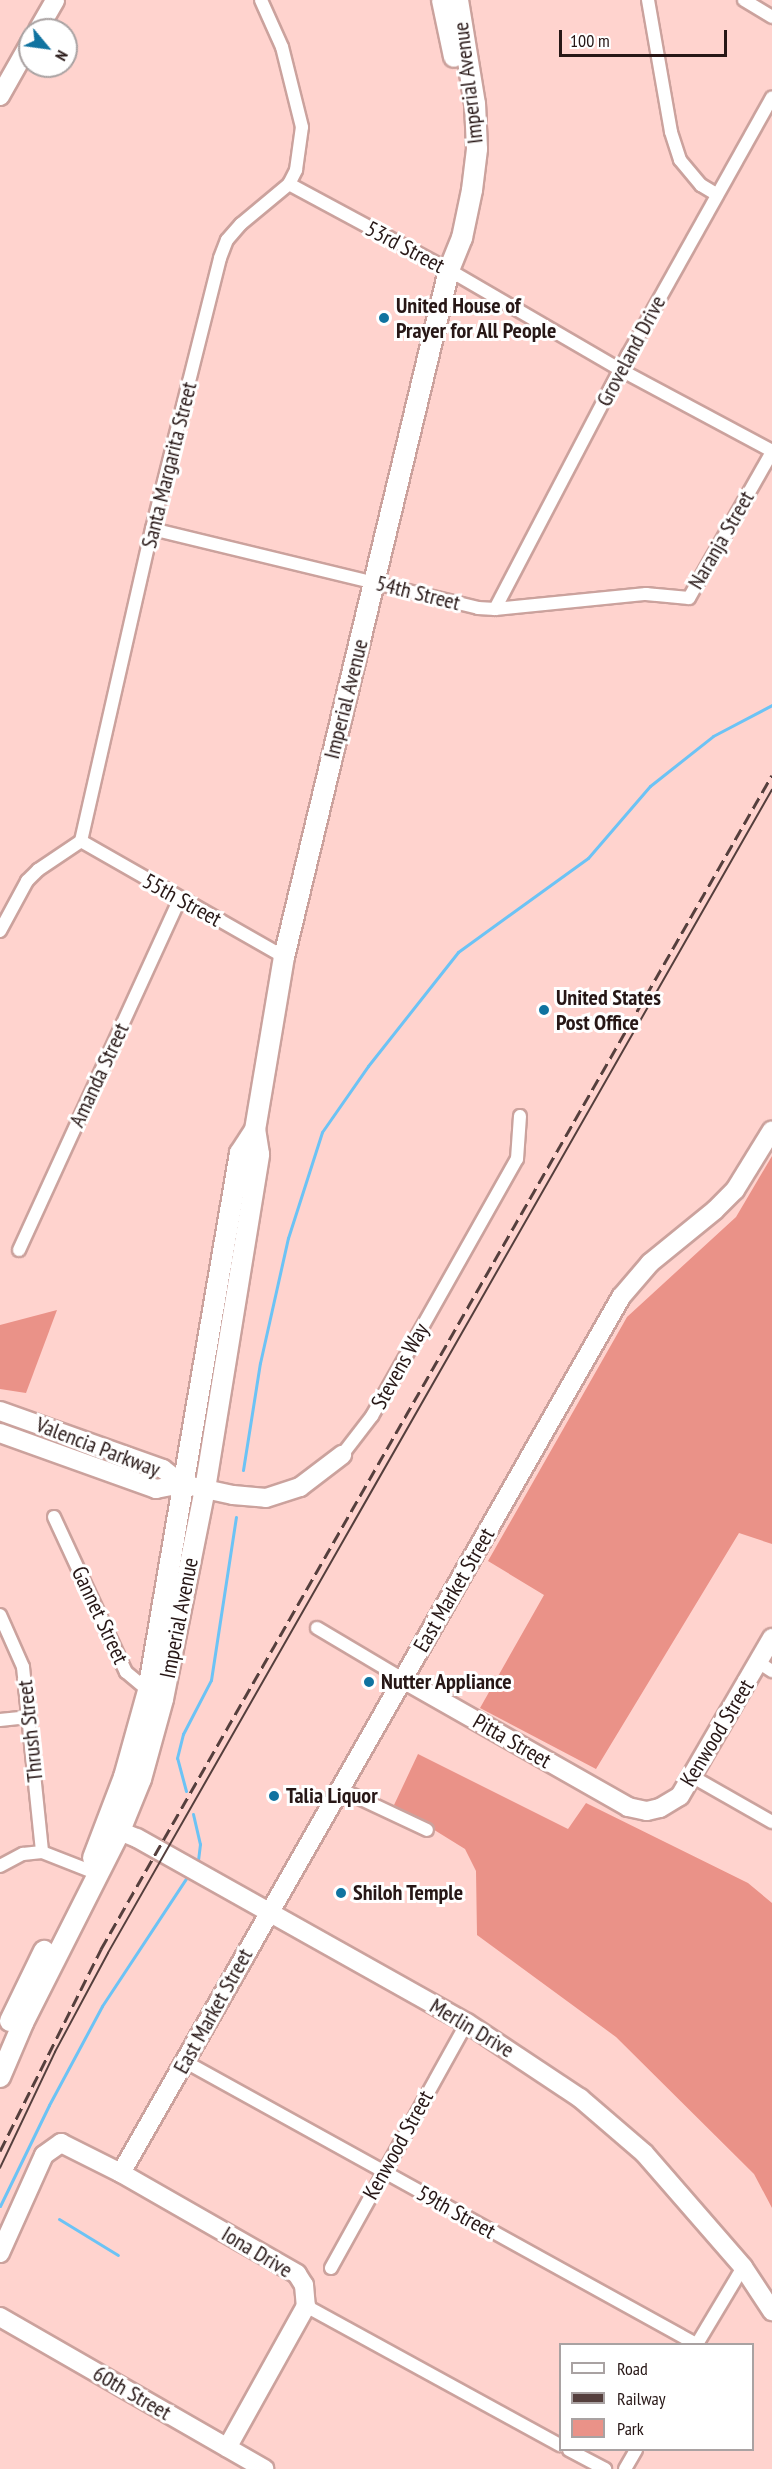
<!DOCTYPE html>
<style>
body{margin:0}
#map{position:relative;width:772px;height:2469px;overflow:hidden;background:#ffd3ce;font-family:"PT Sans Narrow",sans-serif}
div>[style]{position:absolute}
.green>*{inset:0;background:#ea9288}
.stream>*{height:3px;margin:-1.5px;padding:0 1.5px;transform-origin:1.5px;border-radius:1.5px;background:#6cc3f5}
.roads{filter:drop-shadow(2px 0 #cba29d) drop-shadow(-2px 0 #cba29d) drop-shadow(0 2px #cba29d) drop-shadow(0 -2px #cba29d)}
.street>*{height:12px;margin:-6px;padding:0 6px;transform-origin:6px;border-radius:6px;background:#fff}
.secondary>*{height:18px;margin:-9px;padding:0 9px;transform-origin:9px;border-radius:9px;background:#fff}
.primary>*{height:20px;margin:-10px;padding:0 10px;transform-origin:10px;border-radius:10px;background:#fff}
.tram>*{height:1.5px;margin:-0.75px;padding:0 0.75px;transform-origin:0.75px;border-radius:0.75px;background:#553f3d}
.rail>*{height:3px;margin-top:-1.5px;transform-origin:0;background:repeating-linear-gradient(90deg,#553f3d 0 12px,transparent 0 18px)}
.dots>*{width:16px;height:16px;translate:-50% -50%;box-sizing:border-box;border:3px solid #fff;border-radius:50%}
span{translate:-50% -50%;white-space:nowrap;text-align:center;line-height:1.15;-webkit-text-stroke:6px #fff;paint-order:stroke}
.street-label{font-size:22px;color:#271716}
.poi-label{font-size:22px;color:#271716;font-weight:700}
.left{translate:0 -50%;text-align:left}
.legend{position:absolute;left:559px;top:2343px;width:195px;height:108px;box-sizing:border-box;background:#fff;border:2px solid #a9a2a2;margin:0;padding:8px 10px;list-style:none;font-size:18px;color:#271716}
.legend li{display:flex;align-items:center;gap:12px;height:30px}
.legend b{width:30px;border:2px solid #a9a2a2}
.north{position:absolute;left:18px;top:18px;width:60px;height:60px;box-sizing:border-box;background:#fff;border:2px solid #a9a2a2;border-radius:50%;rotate:119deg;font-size:16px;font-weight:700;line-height:24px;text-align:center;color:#271716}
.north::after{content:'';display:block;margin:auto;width:21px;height:27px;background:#1073a0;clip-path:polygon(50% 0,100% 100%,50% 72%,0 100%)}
.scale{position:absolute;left:559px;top:30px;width:168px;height:27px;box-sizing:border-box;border:3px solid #271716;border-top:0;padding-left:8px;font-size:18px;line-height:21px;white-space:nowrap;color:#271716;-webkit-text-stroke:4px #fff;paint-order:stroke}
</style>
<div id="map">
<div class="green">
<div style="clip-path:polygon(772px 1156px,772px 1544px,739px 1533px,596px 1769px,480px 1708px,544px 1595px,488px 1561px,627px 1317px,736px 1217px)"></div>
<div style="clip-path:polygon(57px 1310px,26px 1393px,0 1389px,0 1325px)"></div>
<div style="clip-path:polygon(418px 1754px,568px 1829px,586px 1803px,748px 1883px,772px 1903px,772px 2208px,754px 2174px,616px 2037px,477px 1935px,476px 1871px,465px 1849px,394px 1805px)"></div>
</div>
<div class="stream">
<div style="left:243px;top:1470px;width:108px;rotate:-81deg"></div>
<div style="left:260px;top:1363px;width:128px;rotate:-77.4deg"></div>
<div style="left:288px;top:1238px;width:111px;rotate:-72.2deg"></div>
<div style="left:322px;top:1132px;width:80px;rotate:-55.1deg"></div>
<div style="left:368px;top:1066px;width:145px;rotate:-51.7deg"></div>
<div style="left:458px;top:952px;width:160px;rotate:-35.9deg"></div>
<div style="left:588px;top:858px;width:95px;rotate:-49.3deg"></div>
<div style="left:650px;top:786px;width:80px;rotate:-38.4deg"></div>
<div style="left:713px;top:736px;width:67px;rotate:-27.7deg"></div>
<div style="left:186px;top:1791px;width:34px;rotate:-105deg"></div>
<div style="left:177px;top:1758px;width:25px;rotate:-76deg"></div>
<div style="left:183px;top:1734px;width:61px;rotate:-62.6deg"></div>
<div style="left:211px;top:1680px;width:165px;rotate:-81.3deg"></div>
<div style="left:193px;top:1814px;width:31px;rotate:77deg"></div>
<div style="left:200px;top:1844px;width:16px;rotate:97deg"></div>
<div style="left:0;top:2206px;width:112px;rotate:-64.1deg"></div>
<div style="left:49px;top:2105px;width:112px;rotate:-61.8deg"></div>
<div style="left:102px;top:2006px;width:154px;rotate:-56.6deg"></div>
<div style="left:59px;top:2219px;width:69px;rotate:31.4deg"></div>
</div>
<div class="roads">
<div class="street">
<div style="left:648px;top:0;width:134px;rotate:80.1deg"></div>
<div style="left:671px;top:132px;width:29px;rotate:72deg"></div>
<div style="left:680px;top:160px;width:33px;rotate:50deg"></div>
<div style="left:701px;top:185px;width:17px;rotate:31deg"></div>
<div style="left:744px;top:0;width:33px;rotate:31deg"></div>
<div style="left:289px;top:184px;width:182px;rotate:28.3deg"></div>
<div style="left:449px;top:270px;width:199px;rotate:30.2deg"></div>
<div style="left:621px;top:370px;width:171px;rotate:28.2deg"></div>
<div style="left:152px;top:529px;width:335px;rotate:13.6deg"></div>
<div style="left:478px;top:608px;width:17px;rotate:3deg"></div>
<div style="left:495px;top:609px;width:152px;rotate:-5.7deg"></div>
<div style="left:646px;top:594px;width:43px;rotate:5.3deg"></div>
<div style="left:689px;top:598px;width:168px;rotate:-60.4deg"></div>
<div style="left:495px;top:609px;width:287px;rotate:-62.4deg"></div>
<div style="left:628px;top:355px;width:295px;rotate:-60.8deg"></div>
<div style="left:81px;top:841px;width:234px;rotate:29.7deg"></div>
<div style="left:0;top:931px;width:57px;rotate:-61.6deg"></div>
<div style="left:27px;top:881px;width:16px;rotate:-45deg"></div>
<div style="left:38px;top:870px;width:52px;rotate:-34deg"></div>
<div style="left:81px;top:841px;width:320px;rotate:-77.2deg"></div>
<div style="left:152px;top:529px;width:279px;rotate:-75.9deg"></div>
<div style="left:220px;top:258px;width:19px;rotate:-69deg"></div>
<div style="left:227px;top:240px;width:21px;rotate:-49deg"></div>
<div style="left:241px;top:224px;width:62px;rotate:-39.8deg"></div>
<div style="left:289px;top:184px;width:16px;rotate:-63deg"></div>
<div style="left:296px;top:170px;width:43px;rotate:-82.1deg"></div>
<div style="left:302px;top:127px;width:82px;rotate:-104deg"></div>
<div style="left:282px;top:47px;width:51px;rotate:-114.1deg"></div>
<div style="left:19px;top:1250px;width:385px;rotate:-65.4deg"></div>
<div style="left:342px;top:1455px;width:49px;rotate:-52.4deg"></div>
<div style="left:372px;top:1416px;width:295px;rotate:-60.6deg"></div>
<div style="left:517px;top:1159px;width:43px;rotate:-86deg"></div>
<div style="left:54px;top:1517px;width:171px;rotate:65.1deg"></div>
<div style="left:126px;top:1672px;width:33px;rotate:40deg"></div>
<div style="left:0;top:1615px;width:57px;rotate:66.1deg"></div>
<div style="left:23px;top:1667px;width:186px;rotate:84.1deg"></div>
<div style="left:317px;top:1628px;width:100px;rotate:30.7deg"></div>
<div style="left:758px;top:1662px;width:17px;rotate:33deg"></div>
<div style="left:0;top:1720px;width:30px;rotate:-6deg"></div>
<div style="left:693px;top:1777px;width:91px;rotate:29.7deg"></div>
<div style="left:340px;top:1789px;width:96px;rotate:25.2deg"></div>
<div style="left:0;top:1866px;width:26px;rotate:-28deg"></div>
<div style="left:23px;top:1854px;width:19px;rotate:-6deg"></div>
<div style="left:42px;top:1852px;width:60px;rotate:21.4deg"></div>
<div style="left:184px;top:2061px;width:585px;rotate:28.93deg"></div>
<div style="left:331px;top:2268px;width:280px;rotate:-61deg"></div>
<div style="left:306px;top:2306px;width:290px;rotate:28.7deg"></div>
<div style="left:697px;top:2344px;width:90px;rotate:-59.1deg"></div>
<div style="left:569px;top:2450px;width:41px;rotate:27.8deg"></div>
<div style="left:625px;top:2469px;width:22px;rotate:-60deg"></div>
</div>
<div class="secondary">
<div style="left:38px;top:30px;width:34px;rotate:-60deg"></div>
<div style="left:0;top:96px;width:61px;rotate:-60.5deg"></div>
<div style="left:0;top:1411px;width:173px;rotate:19.6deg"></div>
<div style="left:163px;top:1469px;width:24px;rotate:38deg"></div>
<div style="left:0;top:1433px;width:166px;rotate:19.7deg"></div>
<div style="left:156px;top:1489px;width:26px;rotate:-11deg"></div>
<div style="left:182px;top:1484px;width:52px;rotate:12.2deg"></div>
<div style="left:233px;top:1495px;width:33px;rotate:5deg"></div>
<div style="left:266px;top:1498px;width:36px;rotate:-18deg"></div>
<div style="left:300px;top:1487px;width:53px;rotate:-37.3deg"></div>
<div style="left:403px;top:1679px;width:259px;rotate:29.6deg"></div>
<div style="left:628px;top:1807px;width:19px;rotate:12deg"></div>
<div style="left:647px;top:1811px;width:13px;rotate:-13deg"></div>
<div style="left:660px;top:1808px;width:23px;rotate:-31deg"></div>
<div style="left:680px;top:1796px;width:183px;rotate:-59.8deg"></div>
<div style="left:107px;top:1826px;width:32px;rotate:22deg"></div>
<div style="left:137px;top:1838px;width:378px;rotate:29.3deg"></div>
<div style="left:467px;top:2023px;width:136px;rotate:33.6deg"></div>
<div style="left:580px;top:2098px;width:84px;rotate:40.7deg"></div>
<div style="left:644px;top:2153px;width:151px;rotate:49deg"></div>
<div style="left:743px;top:2267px;width:53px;rotate:56.6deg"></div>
<div style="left:121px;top:2173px;width:1009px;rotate:-60.28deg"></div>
<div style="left:621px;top:1297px;width:45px;rotate:-49.5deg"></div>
<div style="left:650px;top:1263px;width:84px;rotate:-39.2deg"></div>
<div style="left:715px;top:1210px;width:28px;rotate:-45deg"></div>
<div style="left:735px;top:1190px;width:70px;rotate:-58.3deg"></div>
<div style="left:0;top:2253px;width:107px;rotate:-65.8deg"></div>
<div style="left:44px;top:2155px;width:21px;rotate:-35deg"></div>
<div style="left:61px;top:2143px;width:67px;rotate:26.6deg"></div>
<div style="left:121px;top:2173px;width:203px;rotate:29.8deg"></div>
<div style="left:297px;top:2274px;width:13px;rotate:58deg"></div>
<div style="left:304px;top:2285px;width:21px;rotate:85deg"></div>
<div style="left:306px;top:2306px;width:162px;rotate:119.1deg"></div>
<div style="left:0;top:2317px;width:305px;rotate:29.9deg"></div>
</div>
<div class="primary">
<div style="left:442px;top:0;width:58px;rotate:78.1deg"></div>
<div style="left:93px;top:1858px;width:87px;rotate:-69.1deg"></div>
<div style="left:124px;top:1777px;width:89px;rotate:-74.4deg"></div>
<div style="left:148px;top:1691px;width:546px;rotate:-80.3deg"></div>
<div style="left:240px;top:1153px;width:27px;rotate:-57deg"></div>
<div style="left:10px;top:2021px;width:78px;rotate:-64.1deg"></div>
<div style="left:0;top:2077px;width:59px;rotate:-66.9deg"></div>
<div style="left:23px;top:2023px;width:213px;rotate:-63.2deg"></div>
<div style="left:119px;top:1833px;width:58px;rotate:-67.8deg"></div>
<div style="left:141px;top:1779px;width:83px;rotate:-74.6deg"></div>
<div style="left:163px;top:1699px;width:214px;rotate:-78.7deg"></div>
<div style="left:205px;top:1489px;width:339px;rotate:-80.8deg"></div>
<div style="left:259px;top:1154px;width:24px;rotate:-99deg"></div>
<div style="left:255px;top:1130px;width:175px;rotate:-80.5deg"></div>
<div style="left:284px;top:957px;width:707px;rotate:-76.49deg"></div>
<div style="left:449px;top:270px;width:35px;rotate:-68deg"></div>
<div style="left:462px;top:238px;width:49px;rotate:-78.2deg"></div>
<div style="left:472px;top:190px;width:41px;rotate:-83deg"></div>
<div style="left:477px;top:149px;width:45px;rotate:-92.5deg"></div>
<div style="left:475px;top:104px;width:105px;rotate:-99.3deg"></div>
</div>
</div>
<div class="tram">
<div style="left:0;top:2168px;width:128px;rotate:-64.6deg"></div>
<div style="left:55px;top:2052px;width:112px;rotate:-61.8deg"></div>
<div style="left:108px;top:1953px;width:1339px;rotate:-60.28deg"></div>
</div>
<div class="rail">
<div style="left:0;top:2151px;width:226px;rotate:-63.4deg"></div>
<div style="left:101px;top:1949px;width:1352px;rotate:-60.25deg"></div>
</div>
<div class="dots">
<div style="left:384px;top:318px;background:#1073a0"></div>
<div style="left:544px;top:1010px;background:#1073a0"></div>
<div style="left:369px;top:1682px;background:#1073a0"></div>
<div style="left:274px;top:1796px;background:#1073a0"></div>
<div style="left:341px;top:1893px;background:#1073a0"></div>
</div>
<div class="street-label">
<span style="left:468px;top:83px;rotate:-97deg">Imperial Avenue</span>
<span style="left:405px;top:247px;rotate:28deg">53rd Street</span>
<span style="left:631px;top:351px;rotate:-62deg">Groveland Drive</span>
<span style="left:169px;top:465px;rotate:-76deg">Santa Margarita Street</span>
<span style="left:721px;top:540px;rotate:-60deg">Naranja Street</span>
<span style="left:418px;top:593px;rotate:14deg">54th Street</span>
<span style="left:346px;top:699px;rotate:-76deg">Imperial Avenue</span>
<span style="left:182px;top:900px;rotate:29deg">55th Street</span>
<span style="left:99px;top:1075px;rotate:-65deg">Amanda Street</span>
<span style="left:400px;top:1366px;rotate:-61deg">Stevens Way</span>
<span style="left:98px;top:1447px;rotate:21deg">Valencia Parkway</span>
<span style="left:454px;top:1590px;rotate:-60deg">East Market Street</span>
<span style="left:100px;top:1615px;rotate:65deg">Gannet Street</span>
<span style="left:179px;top:1618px;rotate:-79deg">Imperial Avenue</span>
<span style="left:30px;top:1731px;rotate:-96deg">Thrush Street</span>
<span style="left:717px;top:1733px;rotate:-59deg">Kenwood Street</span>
<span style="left:512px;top:1741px;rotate:30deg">Pitta Street</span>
<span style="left:213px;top:2011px;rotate:-61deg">East Market Street</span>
<span style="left:472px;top:2028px;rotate:31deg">Merlin Drive</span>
<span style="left:398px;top:2145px;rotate:-61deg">Kenwood Street</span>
<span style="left:456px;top:2212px;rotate:29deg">59th Street</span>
<span style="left:257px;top:2252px;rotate:31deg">Iona Drive</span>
<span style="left:132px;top:2393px;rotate:30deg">60th Street</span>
</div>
<div class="poi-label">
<span class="left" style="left:396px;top:318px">United House of<br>Prayer for All People</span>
<span class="left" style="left:556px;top:1010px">United States<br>Post Office</span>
<span class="left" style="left:381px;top:1682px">Nutter Appliance</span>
<span class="left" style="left:286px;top:1796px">Talia Liquor</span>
<span class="left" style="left:353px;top:1893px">Shiloh Temple</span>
</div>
<ul class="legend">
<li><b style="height:8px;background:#fff"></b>Road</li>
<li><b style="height:8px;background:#553f3d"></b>Railway</li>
<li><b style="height:16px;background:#ea9288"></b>Park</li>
</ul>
<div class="north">N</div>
<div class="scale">100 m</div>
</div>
